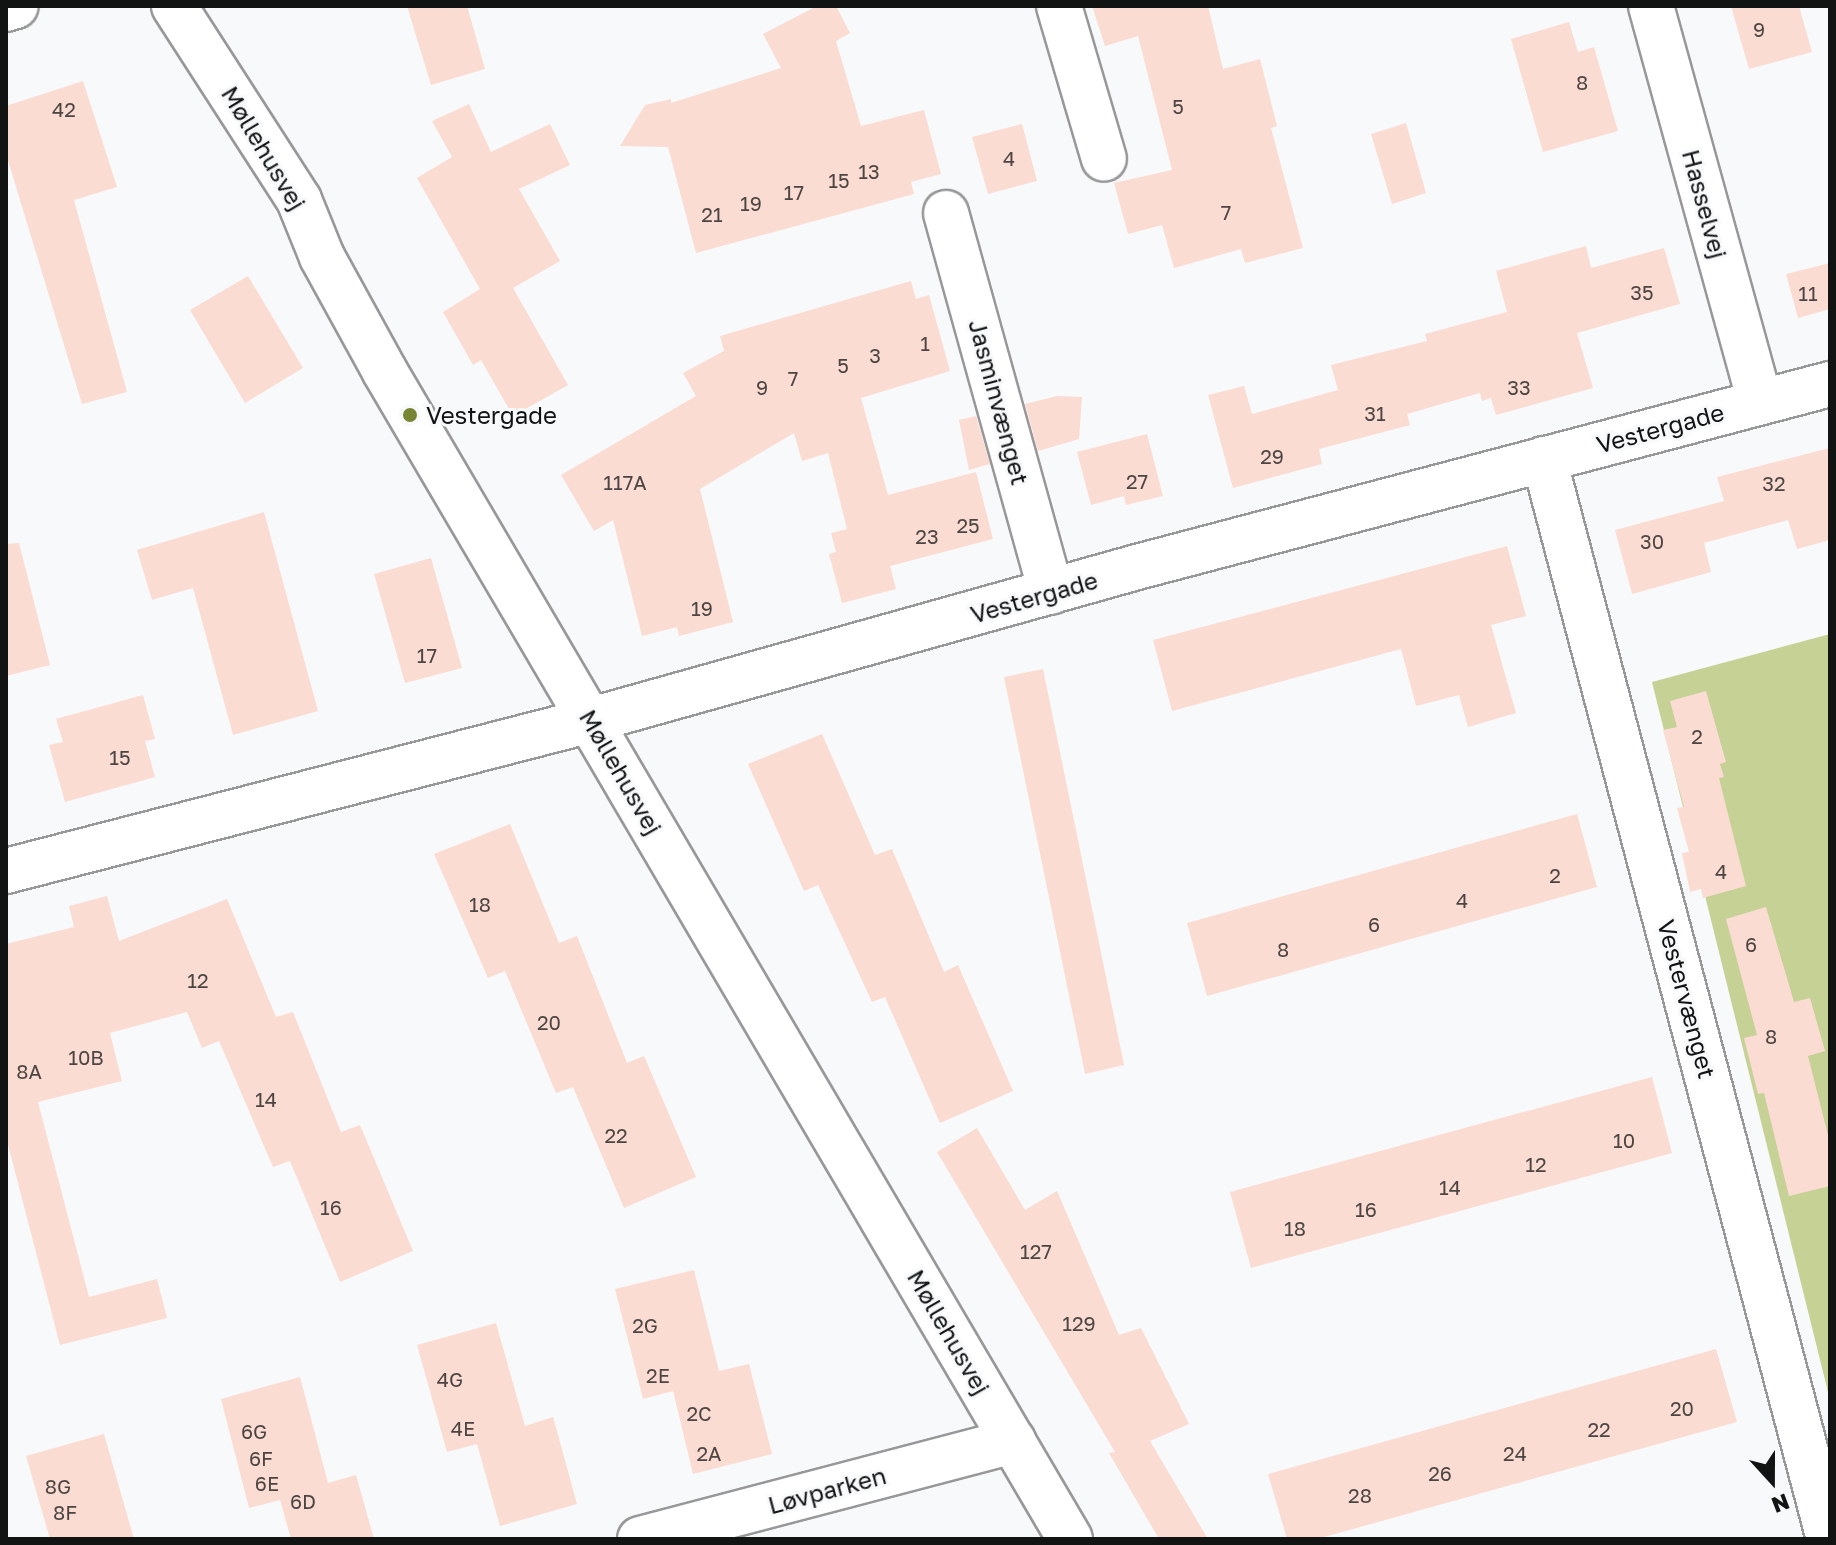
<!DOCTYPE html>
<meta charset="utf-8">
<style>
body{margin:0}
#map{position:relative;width:1836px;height:1545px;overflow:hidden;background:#f8f9fa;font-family:"Golos Text",sans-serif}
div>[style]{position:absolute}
.green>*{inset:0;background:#c5d195}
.building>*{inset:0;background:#fbdcd2}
.roads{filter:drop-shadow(2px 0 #98989a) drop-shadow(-2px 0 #98989a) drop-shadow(0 2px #98989a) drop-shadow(0 -2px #98989a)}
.minor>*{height:44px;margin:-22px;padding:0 22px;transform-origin:22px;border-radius:22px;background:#fff}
.dots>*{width:22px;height:22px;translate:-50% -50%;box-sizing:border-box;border:4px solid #f8f9fa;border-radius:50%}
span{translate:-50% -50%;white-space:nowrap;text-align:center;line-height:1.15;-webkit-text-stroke:6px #f8f9fa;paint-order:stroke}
.number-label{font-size:20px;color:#4c4543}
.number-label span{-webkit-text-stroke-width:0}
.street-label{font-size:24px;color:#121313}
.poi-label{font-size:24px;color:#121313}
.left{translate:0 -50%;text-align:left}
.frame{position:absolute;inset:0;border:8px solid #121313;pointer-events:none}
.north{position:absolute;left:1732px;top:1441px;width:80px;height:80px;-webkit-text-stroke:6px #f8f9fa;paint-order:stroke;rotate:159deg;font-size:22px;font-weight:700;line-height:32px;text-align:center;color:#121313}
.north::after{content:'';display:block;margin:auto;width:28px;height:36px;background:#121313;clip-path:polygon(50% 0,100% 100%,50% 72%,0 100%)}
</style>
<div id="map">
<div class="green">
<div style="clip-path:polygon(1830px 634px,1830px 1400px,1652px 682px)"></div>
</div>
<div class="building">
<div style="clip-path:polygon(407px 6px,467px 6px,485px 69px,431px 85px)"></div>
<div style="clip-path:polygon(817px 6px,836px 6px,850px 33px,836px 41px,861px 126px,924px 110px,941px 174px,911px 182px,914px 194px,696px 253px,668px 147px,620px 146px,645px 105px,671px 99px,671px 103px,781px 68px,763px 34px)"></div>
<div style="clip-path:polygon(1092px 6px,1208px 6px,1223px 69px,1260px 59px,1277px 126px,1271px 128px,1303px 248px,1245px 263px,1241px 249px,1174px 268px,1162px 225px,1128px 234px,1114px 183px,1172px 170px,1138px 36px,1105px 46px)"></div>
<div style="clip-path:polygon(1731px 6px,1799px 6px,1812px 52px,1749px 69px)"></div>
<div style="clip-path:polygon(1569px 22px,1578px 52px,1594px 47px,1618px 131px,1543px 152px,1511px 39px)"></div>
<div style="clip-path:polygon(83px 81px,117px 187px,74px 200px,127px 392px,82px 404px,6px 154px,6px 106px)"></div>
<div style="clip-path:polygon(469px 104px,491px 152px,550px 124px,570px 165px,519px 189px,560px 261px,513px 288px,568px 385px,513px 416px,481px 360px,473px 365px,443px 312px,480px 289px,417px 178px,452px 157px,432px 121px)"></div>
<div style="clip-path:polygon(1406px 123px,1426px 193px,1392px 204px,1371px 134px)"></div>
<div style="clip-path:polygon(1022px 124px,1037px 181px,988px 194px,972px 137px)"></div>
<div style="clip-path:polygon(1586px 246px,1591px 268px,1664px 248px,1680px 304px,1577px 333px,1593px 388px,1496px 415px,1491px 398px,1482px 401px,1480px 393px,1407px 414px,1410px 425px,1319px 449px,1322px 464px,1233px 488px,1208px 395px,1244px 386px,1252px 414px,1338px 390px,1331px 365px,1427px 341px,1425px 334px,1507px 312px,1496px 271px)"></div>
<div style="clip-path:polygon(1830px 263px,1830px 309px,1798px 318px,1786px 274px)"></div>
<div style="clip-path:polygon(248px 276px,303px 368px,245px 403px,190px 310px)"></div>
<div style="clip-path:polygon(911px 281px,916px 299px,929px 295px,950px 371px,861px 398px,888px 495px,976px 472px,993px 539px,890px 566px,896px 589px,842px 603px,829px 554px,836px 552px,831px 533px,847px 529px,828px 453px,802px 461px,794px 433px,700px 489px,733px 622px,679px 636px,677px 627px,642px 636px,613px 520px,594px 531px,561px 475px,696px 396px,683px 373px,724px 351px,720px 336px)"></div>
<div style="clip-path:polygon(1057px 396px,1082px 397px,1079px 439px,1038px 451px,1025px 404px)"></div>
<div style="clip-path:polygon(976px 416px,990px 464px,969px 470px,959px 420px)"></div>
<div style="clip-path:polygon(1147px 434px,1163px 496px,1126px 505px,1124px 496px,1091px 505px,1077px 452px)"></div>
<div style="clip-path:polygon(1830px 448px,1830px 540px,1797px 549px,1788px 520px,1704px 543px,1711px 572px,1632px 594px,1615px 530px,1724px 501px,1717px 477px)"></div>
<div style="clip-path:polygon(264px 512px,318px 711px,233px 735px,193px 588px,152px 600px,137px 550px)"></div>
<div style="clip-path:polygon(19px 543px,50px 665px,6px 676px,6px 544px)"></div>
<div style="clip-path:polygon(1507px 546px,1526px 616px,1491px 625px,1516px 713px,1468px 727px,1459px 695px,1416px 706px,1401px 649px,1172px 711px,1153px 640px)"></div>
<div style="clip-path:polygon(431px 558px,462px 668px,405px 683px,374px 574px)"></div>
<div style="clip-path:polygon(1043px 669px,1124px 1065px,1085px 1074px,1004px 677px)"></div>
<div style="clip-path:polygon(1706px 691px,1726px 762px,1720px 764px,1724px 777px,1719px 778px,1746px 886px,1703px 898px,1701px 889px,1690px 892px,1682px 853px,1689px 852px,1677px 808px,1684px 807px,1663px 730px,1677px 727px,1670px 701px)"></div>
<div style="clip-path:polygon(143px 695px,155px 739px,145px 741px,155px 777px,65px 802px,49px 745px,63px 742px,56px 719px)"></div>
<div style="clip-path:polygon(822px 734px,875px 855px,892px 849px,944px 972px,958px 965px,1013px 1091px,940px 1123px,885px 997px,872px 1002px,818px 885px,804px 891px,748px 764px)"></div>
<div style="clip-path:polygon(1577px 814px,1597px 887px,1207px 996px,1187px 923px)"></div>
<div style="clip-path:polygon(510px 824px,559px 943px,577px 936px,627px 1063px,644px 1056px,696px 1177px,624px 1208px,573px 1087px,556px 1093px,505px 971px,488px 978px,434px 854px)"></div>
<div style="clip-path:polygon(107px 896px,119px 941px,227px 899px,276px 1017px,293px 1012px,341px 1132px,360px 1125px,413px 1251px,340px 1282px,290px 1161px,273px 1167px,219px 1041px,202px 1048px,187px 1012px,110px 1033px,122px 1081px,38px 1102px,89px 1297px,157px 1279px,167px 1318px,60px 1345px,6px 1137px,6px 944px,74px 927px,69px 906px)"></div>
<div style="clip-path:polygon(1766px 907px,1794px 1002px,1810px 998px,1825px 1051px,1808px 1056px,1830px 1143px,1830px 1186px,1789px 1196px,1764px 1093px,1758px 1094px,1744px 1038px,1757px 1035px,1726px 919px)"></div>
<div style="clip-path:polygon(1652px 1077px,1672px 1153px,1251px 1268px,1230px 1192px)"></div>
<div style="clip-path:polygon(977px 1128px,1025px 1210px,1057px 1191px,1119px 1335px,1141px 1328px,1189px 1424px,1150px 1441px,1208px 1539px,1159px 1539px,1109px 1453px,1115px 1452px,937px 1152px)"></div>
<div style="clip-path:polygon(694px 1270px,719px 1371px,749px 1364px,772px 1454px,693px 1474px,673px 1391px,643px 1399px,615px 1289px)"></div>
<div style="clip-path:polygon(496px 1323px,525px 1426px,553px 1417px,577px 1504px,500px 1526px,477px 1444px,447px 1452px,417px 1345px)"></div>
<div style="clip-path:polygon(1716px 1349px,1737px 1422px,1317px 1539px,1287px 1539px,1268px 1474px)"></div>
<div style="clip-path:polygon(300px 1377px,328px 1483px,356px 1475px,374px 1539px,291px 1539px,280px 1500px,249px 1508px,221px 1399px)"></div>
<div style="clip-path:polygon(104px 1434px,134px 1539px,50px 1539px,26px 1456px)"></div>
</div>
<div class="roads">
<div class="minor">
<div style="left:174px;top:6px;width:231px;rotate:57.2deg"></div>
<div style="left:299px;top:200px;width:61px;rotate:68deg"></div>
<div style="left:322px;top:257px;width:129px;rotate:61.2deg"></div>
<div style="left:384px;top:370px;width:1355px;rotate:59.59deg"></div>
<div style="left:1059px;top:6px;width:159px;rotate:73.6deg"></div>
<div style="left:1651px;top:6px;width:411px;rotate:74.6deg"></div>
<div style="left:6px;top:9px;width:10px;rotate:-17deg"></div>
<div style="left:946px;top:213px;width:393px;rotate:74.5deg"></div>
<div style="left:1544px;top:459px;width:1117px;rotate:75.22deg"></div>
<div style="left:6px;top:871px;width:604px;rotate:-14.47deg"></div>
<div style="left:591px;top:720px;width:567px;rotate:-15.65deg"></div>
<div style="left:1137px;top:567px;width:717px;rotate:-14.79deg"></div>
<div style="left:640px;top:1539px;width:386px;rotate:-14.7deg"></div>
</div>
</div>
<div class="dots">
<div style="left:410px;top:415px;background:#788634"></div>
</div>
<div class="number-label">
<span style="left:1759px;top:29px">9</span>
<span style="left:1582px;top:82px">8</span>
<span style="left:1178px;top:106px">5</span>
<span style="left:64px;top:109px">42</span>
<span style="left:1009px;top:158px">4</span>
<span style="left:869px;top:171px">13</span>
<span style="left:839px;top:180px">15</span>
<span style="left:794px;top:192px">17</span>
<span style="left:751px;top:203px">19</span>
<span style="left:1226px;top:212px">7</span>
<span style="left:712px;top:214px">21</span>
<span style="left:1642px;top:292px">35</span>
<span style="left:1808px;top:293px">11</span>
<span style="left:925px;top:343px">1</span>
<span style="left:875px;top:355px">3</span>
<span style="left:843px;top:365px">5</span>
<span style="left:793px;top:378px">7</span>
<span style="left:762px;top:387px">9</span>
<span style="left:1519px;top:387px">33</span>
<span style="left:1375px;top:413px">31</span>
<span style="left:1272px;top:456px">29</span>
<span style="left:1137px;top:481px">27</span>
<span style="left:625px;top:482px">117A</span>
<span style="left:1774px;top:483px">32</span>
<span style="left:968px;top:525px">25</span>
<span style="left:927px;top:536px">23</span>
<span style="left:1652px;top:541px">30</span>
<span style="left:702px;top:608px">19</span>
<span style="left:427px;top:655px">17</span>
<span style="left:1697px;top:736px">2</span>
<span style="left:120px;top:757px">15</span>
<span style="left:1721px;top:871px">4</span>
<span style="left:1555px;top:875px">2</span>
<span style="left:1462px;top:900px">4</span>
<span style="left:480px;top:904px">18</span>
<span style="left:1374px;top:924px">6</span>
<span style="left:1751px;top:944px">6</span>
<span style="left:1283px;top:949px">8</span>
<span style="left:198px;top:980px">12</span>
<span style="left:549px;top:1022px">20</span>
<span style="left:1771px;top:1036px">8</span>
<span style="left:86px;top:1057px">10B</span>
<span style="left:29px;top:1071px">8A</span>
<span style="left:266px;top:1099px">14</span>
<span style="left:616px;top:1135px">22</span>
<span style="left:1624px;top:1140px">10</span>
<span style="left:1536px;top:1164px">12</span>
<span style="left:1450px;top:1187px">14</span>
<span style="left:331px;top:1207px">16</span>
<span style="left:1366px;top:1209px">16</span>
<span style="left:1295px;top:1228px">18</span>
<span style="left:1036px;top:1251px">127</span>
<span style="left:1079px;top:1323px">129</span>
<span style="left:645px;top:1325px">2G</span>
<span style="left:658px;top:1375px">2E</span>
<span style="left:450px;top:1379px">4G</span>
<span style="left:1682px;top:1408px">20</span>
<span style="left:699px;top:1413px">2C</span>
<span style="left:463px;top:1428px">4E</span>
<span style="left:1599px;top:1429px">22</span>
<span style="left:254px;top:1431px">6G</span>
<span style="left:709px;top:1453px">2A</span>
<span style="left:1515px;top:1453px">24</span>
<span style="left:261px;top:1458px">6F</span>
<span style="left:1440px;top:1473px">26</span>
<span style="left:267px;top:1483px">6E</span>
<span style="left:58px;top:1486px">8G</span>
<span style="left:1360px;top:1495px">28</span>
<span style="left:303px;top:1501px">6D</span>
<span style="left:65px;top:1512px">8F</span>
</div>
<div class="street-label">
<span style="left:264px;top:148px;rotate:59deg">Møllehusvej</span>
<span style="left:1705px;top:204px;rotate:75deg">Hasselvej</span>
<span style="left:999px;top:402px;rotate:75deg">Jasminvænget</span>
<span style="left:1660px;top:428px;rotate:-15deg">Vestergade</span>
<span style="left:1034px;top:597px;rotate:-16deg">Vestergade</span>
<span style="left:621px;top:772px;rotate:60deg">Møllehusvej</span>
<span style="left:1687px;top:999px;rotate:75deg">Vestervænget</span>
<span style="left:949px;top:1332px;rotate:60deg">Møllehusvej</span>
<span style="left:827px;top:1490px;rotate:-15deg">Løvparken</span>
</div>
<div class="poi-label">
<span class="left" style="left:426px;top:415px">Vestergade</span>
</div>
<div class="frame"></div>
<div class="north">N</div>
</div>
